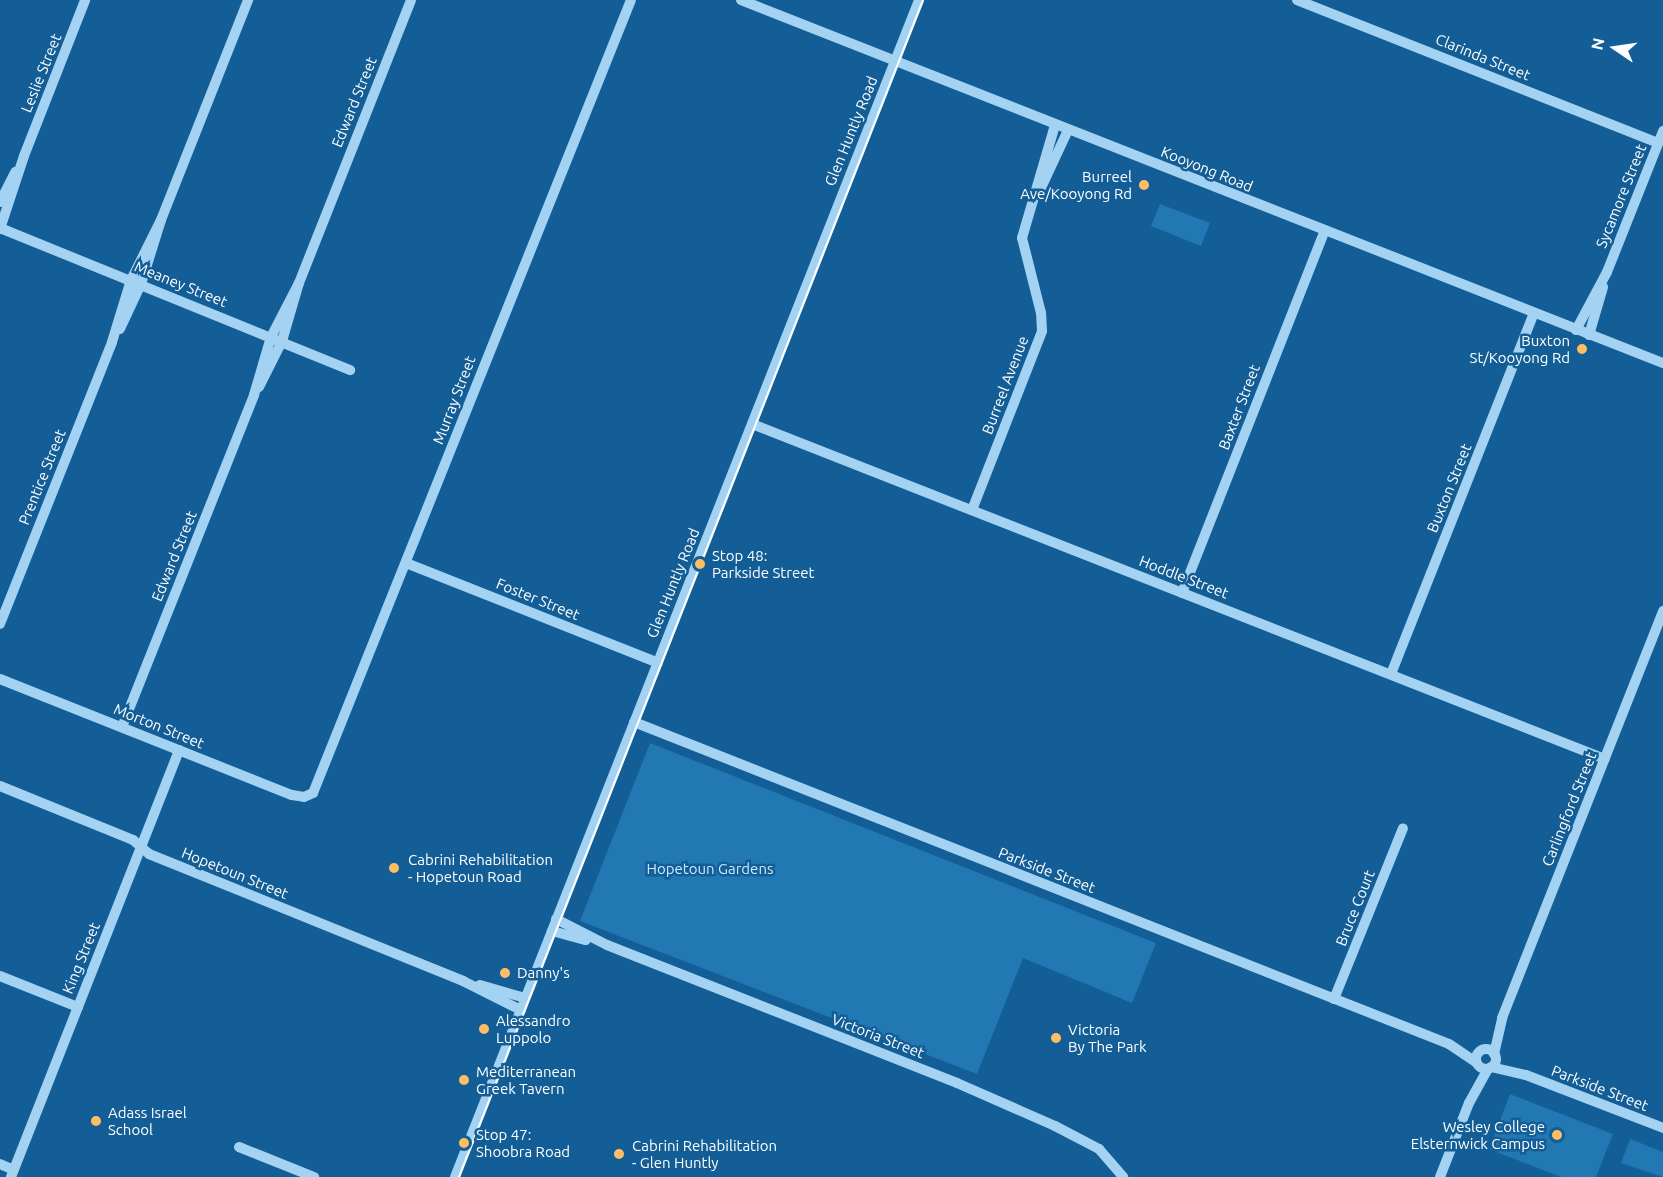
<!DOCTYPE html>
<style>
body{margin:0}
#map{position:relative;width:1663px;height:1177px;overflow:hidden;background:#135e96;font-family:Ubuntu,sans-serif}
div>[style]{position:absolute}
.green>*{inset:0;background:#2278b3}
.minor>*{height:10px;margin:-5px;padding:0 5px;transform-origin:5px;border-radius:5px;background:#a3d2f2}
.minor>.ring{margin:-5px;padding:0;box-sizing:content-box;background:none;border:10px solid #a3d2f2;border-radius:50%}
.tram>*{height:1.5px;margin:-0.75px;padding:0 0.75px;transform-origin:0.75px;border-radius:0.75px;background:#fff}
.dots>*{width:16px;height:16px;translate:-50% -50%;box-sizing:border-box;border:3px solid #135e96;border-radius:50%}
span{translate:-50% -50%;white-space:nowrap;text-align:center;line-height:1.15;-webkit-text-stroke:5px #135e96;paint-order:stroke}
.street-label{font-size:15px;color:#fff}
.poi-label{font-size:15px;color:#fff}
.right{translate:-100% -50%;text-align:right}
.left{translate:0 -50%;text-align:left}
.park-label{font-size:15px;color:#cbe9fd}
.north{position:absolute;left:1585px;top:18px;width:60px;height:60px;-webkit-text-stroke:4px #135e96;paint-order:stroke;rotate:283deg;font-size:16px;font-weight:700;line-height:24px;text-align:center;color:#fff}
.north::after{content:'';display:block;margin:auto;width:21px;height:27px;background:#fff;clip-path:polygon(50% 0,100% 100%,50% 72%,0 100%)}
</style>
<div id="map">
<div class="green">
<div style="clip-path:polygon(1160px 204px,1210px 223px,1201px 246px,1151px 226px)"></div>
<div style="clip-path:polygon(650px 743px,1156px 943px,1132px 1003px,1023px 958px,977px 1074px,580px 921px)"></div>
<div style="clip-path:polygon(1510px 1094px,1613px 1134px,1596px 1177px,1561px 1177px,1489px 1149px)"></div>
<div style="clip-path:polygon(1630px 1139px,1663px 1152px,1663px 1177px,1621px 1163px)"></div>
</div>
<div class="minor">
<div style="left:741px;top:0;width:991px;rotate:21.49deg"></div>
<div style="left:1297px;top:0;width:388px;rotate:21.6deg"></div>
<div style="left:1041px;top:188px;width:64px;rotate:-65deg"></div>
<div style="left:0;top:202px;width:34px;rotate:-63deg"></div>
<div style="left:0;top:228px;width:378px;rotate:22.1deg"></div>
<div style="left:0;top:229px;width:77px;rotate:-71.8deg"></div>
<div style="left:24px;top:156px;width:168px;rotate:-68.6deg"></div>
<div style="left:120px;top:329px;width:50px;rotate:-65deg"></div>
<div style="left:141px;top:284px;width:67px;rotate:-72.6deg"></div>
<div style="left:161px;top:220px;width:237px;rotate:-68.4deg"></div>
<div style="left:1576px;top:330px;width:66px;rotate:-61.9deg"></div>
<div style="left:1607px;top:272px;width:152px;rotate:-68.3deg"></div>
<div style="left:1589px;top:335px;width:50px;rotate:-73.7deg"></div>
<div style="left:259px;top:387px;width:51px;rotate:-63.4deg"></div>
<div style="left:282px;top:341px;width:60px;rotate:-73.7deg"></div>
<div style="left:299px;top:283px;width:304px;rotate:-68.4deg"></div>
<div style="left:752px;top:424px;width:916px;rotate:21.44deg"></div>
<div style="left:972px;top:510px;width:192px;rotate:-68.6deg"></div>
<div style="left:1042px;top:331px;width:18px;rotate:-93deg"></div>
<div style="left:1041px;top:313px;width:77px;rotate:-104.2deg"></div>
<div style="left:1022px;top:238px;width:118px;rotate:-73.7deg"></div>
<div style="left:406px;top:563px;width:271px;rotate:21.6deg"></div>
<div style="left:1182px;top:593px;width:388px;rotate:-68.5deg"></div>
<div style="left:0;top:624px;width:303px;rotate:-68.3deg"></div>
<div style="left:112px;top:342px;width:65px;rotate:-73deg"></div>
<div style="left:131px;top:280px;width:67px;rotate:-63.4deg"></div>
<div style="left:1391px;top:674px;width:388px;rotate:-68.4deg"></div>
<div style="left:0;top:679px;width:314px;rotate:21.7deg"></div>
<div style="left:292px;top:795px;width:12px;rotate:9deg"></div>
<div style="left:304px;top:797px;width:10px;rotate:-24deg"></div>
<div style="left:313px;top:793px;width:854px;rotate:-68.15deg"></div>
<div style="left:634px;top:722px;width:876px;rotate:21.56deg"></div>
<div style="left:1449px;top:1044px;width:32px;rotate:34deg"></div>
<div style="left:122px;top:727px;width:357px;rotate:-68.3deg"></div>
<div style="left:254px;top:395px;width:60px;rotate:-73.7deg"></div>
<div style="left:271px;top:337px;width:61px;rotate:-62.6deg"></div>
<div style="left:0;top:786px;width:144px;rotate:22.1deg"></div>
<div style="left:133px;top:840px;width:21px;rotate:41deg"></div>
<div style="left:149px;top:854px;width:339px;rotate:22deg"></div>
<div style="left:463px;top:981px;width:65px;rotate:26.6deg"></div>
<div style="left:556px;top:919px;width:57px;rotate:27deg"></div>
<div style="left:607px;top:945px;width:376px;rotate:21.5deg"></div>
<div style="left:957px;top:1083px;width:107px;rotate:23.7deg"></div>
<div style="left:1055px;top:1126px;width:50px;rotate:27.6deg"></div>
<div style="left:1099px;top:1149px;width:37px;rotate:49deg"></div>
<div style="left:552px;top:931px;width:35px;rotate:15deg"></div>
<div style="left:0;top:976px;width:84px;rotate:21.7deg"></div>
<div style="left:480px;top:985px;width:47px;rotate:16.1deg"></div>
<div style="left:1334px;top:999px;width:184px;rotate:-68deg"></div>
<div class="ring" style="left:1476px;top:1049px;width:10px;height:10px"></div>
<div style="left:1494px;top:1054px;width:37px;rotate:-77deg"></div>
<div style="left:1502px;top:1018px;width:438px;rotate:-68.4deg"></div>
<div style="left:1491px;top:1067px;width:36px;rotate:13deg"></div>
<div style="left:1526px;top:1075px;width:147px;rotate:21.1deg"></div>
<div style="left:239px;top:1147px;width:81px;rotate:21.8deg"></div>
<div style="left:0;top:1164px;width:15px;rotate:23deg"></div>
<div style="left:11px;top:1177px;width:459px;rotate:-68.5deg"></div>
<div style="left:455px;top:1177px;width:1265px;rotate:-68.48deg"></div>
<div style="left:1440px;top:1177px;width:79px;rotate:-68.6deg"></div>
<div style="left:1469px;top:1103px;width:39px;rotate:-61deg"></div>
</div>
<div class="tram">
<div style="left:459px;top:1177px;width:1265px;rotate:-68.48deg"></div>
</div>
<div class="dots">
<div style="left:1144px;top:185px;background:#ffbd65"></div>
<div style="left:1582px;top:349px;background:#ffbd65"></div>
<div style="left:700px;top:564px;background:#ffbd65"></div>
<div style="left:394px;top:868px;background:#ffbd65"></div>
<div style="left:505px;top:973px;background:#ffbd65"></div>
<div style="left:484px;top:1029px;background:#ffbd65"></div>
<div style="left:1056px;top:1038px;background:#ffbd65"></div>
<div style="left:464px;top:1080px;background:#ffbd65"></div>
<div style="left:96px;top:1121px;background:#ffbd65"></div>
<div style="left:1557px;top:1135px;background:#ffbd65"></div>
<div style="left:464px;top:1143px;background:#ffbd65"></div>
<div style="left:619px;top:1154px;background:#ffbd65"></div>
</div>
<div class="street-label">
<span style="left:1483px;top:57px;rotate:22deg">Clarinda Street</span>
<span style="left:41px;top:73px;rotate:-68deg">Leslie Street</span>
<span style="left:354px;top:102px;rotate:-68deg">Edward Street</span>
<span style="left:851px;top:131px;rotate:-68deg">Glen Huntly Road</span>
<span style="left:1207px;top:169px;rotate:22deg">Kooyong Road</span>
<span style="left:1621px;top:196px;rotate:-68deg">Sycamore Street</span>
<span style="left:181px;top:284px;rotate:22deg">Meaney Street</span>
<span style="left:1005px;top:385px;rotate:-69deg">Burreel Avenue</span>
<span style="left:454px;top:400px;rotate:-69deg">Murray Street</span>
<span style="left:1239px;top:407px;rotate:-69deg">Baxter Street</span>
<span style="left:42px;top:477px;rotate:-68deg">Prentice Street</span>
<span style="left:1449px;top:488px;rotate:-68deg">Buxton Street</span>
<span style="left:174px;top:556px;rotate:-68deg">Edward Street</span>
<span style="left:1184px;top:577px;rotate:21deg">Hoddle Street</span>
<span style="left:673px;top:583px;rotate:-68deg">Glen Huntly Road</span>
<span style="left:538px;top:599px;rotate:22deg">Foster Street</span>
<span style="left:159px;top:726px;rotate:22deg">Morton Street</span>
<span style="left:1569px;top:809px;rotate:-68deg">Carlingford Street</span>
<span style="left:1047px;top:870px;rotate:21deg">Parkside Street</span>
<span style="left:235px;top:873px;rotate:22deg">Hopetoun Street</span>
<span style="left:1355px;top:908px;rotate:-68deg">Bruce Court</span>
<span style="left:81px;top:958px;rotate:-68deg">King Street</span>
<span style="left:878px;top:1036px;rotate:21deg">Victoria Street</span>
<span style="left:1600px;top:1088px;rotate:21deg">Parkside Street</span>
</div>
<div class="poi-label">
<span class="right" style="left:1132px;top:185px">Burreel<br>Ave/Kooyong Rd</span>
<span class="right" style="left:1570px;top:349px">Buxton<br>St/Kooyong Rd</span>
<span class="left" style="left:712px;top:564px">Stop 48:<br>Parkside Street</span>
<span class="left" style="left:408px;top:868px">Cabrini Rehabilitation<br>- Hopetoun Road</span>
<span class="left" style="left:517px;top:973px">Danny's</span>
<span class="left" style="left:496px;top:1029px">Alessandro<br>Luppolo</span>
<span class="left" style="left:1068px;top:1038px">Victoria<br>By The Park</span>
<span class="left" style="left:476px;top:1080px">Mediterranean<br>Greek Tavern</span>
<span class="left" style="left:108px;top:1121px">Adass Israel<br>School</span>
<span class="right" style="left:1545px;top:1135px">Wesley College<br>Elsternwick Campus</span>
<span class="left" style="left:476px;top:1143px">Stop 47:<br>Shoobra Road</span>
<span class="left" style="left:632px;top:1154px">Cabrini Rehabilitation<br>- Glen Huntly</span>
</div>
<div class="park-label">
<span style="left:710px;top:869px">Hopetoun Gardens</span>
</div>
<div class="north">N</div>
</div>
